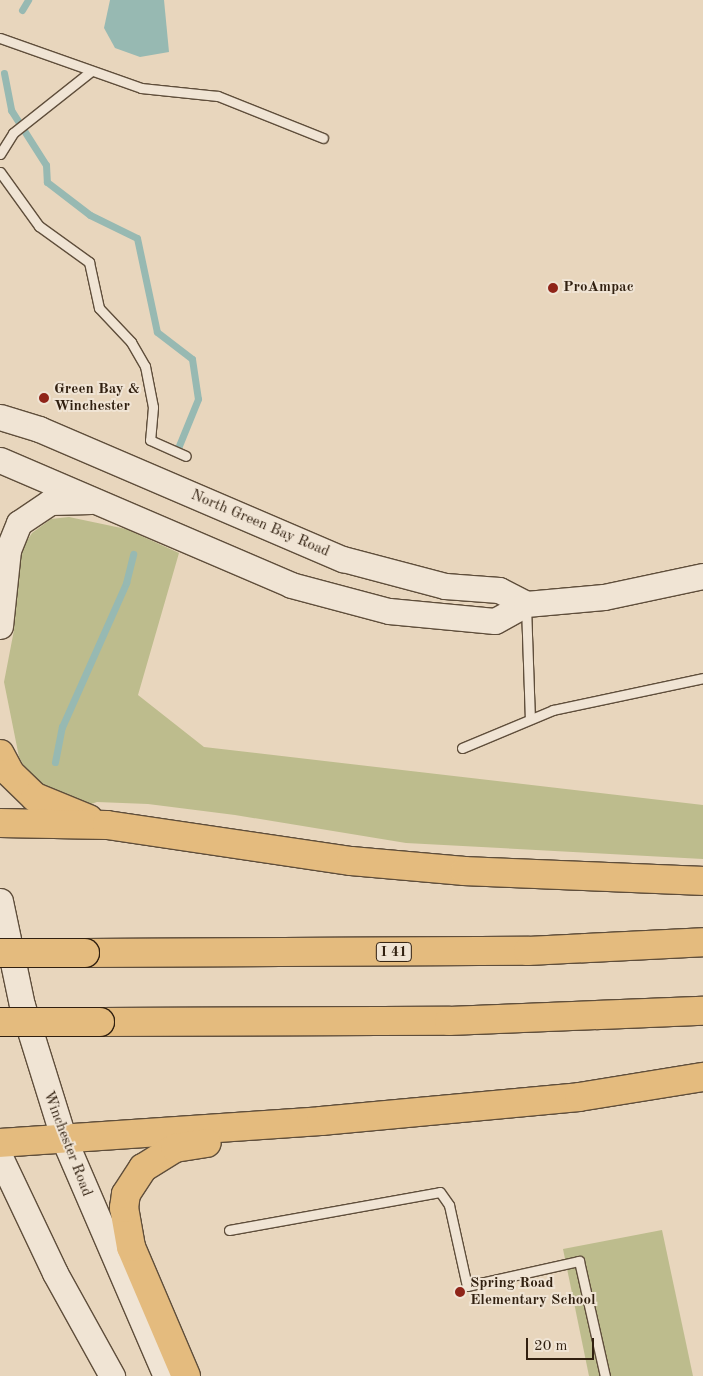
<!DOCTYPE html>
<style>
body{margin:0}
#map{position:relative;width:703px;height:1376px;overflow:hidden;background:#e8d6bd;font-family:"Old Standard TT",serif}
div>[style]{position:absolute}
.green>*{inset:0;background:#bdbc8d}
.water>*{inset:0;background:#97b9b2}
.stream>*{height:7px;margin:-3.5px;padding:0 3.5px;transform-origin:3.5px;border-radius:3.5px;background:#97b9b2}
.roads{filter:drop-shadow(1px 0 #5f4e3b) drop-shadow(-1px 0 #5f4e3b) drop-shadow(0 1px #5f4e3b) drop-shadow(0 -1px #5f4e3b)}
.service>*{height:9px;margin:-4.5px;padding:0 4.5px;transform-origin:4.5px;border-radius:4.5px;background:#f0e4d4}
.secondary>*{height:25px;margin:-12.5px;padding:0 12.5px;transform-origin:12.5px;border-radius:12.5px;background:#f0e4d4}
.motorway>*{height:28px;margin:-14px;padding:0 14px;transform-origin:14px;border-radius:14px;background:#e4bb7e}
.bridges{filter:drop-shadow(1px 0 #312010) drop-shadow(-1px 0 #312010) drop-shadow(0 1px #312010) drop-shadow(0 -1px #312010)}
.motorway-bridge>*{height:28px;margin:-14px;padding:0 14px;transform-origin:14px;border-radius:14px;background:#e4bb7e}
.dots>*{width:14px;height:14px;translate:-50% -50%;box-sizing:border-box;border:2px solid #f0e4d4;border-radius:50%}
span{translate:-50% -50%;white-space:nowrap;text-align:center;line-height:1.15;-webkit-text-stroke:4px #f0e4d4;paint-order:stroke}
.shield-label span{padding:1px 4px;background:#f0e4d4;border:1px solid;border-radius:4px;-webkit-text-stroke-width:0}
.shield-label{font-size:14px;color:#312010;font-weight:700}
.poi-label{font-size:15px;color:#312010;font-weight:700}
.left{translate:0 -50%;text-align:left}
.street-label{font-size:15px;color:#312010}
.scale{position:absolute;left:526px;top:1338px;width:68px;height:22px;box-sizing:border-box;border:2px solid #312010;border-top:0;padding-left:6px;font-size:15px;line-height:18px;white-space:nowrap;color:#312010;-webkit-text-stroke:4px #f0e4d4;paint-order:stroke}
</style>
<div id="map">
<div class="green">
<div style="clip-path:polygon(69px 517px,126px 529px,179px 553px,138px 695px,204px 747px,703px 805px,703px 859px,406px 843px,235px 815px,148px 804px,97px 802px,85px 806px,63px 799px,32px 780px,19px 757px,4px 682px,14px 630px,16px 558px,32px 533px,51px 519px)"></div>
<div style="clip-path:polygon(662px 1230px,693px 1376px,589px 1376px,563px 1249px)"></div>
</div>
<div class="water">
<div style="clip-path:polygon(110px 0,164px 0,169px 52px,140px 57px,115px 48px,104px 28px)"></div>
</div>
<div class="stream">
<div style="left:22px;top:10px;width:12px;rotate:-59deg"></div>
<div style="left:4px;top:73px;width:38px;rotate:79deg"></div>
<div style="left:11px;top:110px;width:65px;rotate:57.5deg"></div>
<div style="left:46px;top:165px;width:17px;rotate:87deg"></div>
<div style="left:47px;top:182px;width:54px;rotate:37.5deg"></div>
<div style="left:90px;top:215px;width:52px;rotate:26.1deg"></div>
<div style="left:137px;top:238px;width:96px;rotate:78deg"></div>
<div style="left:157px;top:332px;width:44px;rotate:37.6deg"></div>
<div style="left:192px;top:359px;width:40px;rotate:81.5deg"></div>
<div style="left:198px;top:399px;width:53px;rotate:112.2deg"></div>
<div style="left:55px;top:762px;width:36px;rotate:-79deg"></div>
<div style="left:62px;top:727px;width:158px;rotate:-66deg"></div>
<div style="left:126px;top:583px;width:30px;rotate:-76deg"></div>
</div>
<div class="roads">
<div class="service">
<div style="left:0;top:38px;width:150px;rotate:19.5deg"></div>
<div style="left:141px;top:88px;width:77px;rotate:5.9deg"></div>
<div style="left:218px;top:96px;width:113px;rotate:21.8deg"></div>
<div style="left:0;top:154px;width:25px;rotate:-58deg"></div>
<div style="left:13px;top:133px;width:98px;rotate:-38.4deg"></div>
<div style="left:0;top:172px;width:67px;rotate:54.2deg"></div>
<div style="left:39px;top:226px;width:62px;rotate:35.8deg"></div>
<div style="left:89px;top:262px;width:47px;rotate:77.7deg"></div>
<div style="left:99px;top:308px;width:47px;rotate:46.7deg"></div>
<div style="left:131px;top:342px;width:28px;rotate:60deg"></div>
<div style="left:145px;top:366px;width:42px;rotate:79deg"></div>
<div style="left:153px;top:407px;width:33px;rotate:95deg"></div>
<div style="left:150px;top:440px;width:39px;rotate:24deg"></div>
<div style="left:526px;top:606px;width:112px;rotate:88deg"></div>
<div style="left:462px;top:748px;width:99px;rotate:-22.7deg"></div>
<div style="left:553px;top:710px;width:153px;rotate:-12deg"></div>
<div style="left:229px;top:1230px;width:214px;rotate:-10.2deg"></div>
<div style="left:440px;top:1192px;width:16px;rotate:55deg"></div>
<div style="left:449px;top:1205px;width:83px;rotate:77.5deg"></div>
<div style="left:467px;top:1286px;width:115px;rotate:-12.6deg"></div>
<div style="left:579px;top:1261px;width:118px;rotate:77.3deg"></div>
</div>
<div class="secondary">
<div style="left:0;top:417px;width:41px;rotate:17.1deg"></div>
<div style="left:39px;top:429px;width:331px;rotate:23.2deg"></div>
<div style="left:343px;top:559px;width:106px;rotate:14.8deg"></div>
<div style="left:445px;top:586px;width:54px;rotate:4.2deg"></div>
<div style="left:499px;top:590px;width:30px;rotate:27deg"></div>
<div style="left:0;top:460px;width:317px;rotate:23.2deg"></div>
<div style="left:291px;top:585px;width:101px;rotate:14.9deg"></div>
<div style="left:389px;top:611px;width:106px;rotate:5.4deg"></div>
<div style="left:495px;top:621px;width:35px;rotate:-29deg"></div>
<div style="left:526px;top:604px;width:78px;rotate:-5.1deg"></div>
<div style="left:604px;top:597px;width:101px;rotate:-12deg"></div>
<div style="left:0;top:626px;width:76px;rotate:-84deg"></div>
<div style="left:8px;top:550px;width:29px;rotate:-68deg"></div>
<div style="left:19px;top:523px;width:37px;rotate:-34deg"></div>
<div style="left:50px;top:502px;width:41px;rotate:-1.4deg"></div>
<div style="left:0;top:901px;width:106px;rotate:78.1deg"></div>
<div style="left:22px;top:1005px;width:138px;rotate:72.7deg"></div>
<div style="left:63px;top:1137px;width:260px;rotate:66.7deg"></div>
<div style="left:0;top:1157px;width:128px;rotate:64.6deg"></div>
<div style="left:55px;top:1273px;width:118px;rotate:61deg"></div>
</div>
<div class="motorway">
<div style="left:0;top:754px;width:21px;rotate:62deg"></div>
<div style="left:10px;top:773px;width:35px;rotate:44deg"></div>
<div style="left:35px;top:797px;width:58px;rotate:22.2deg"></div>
<div style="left:0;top:823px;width:107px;rotate:1.1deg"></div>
<div style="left:107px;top:825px;width:247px;rotate:8.4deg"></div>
<div style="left:351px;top:861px;width:114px;rotate:5deg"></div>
<div style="left:465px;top:871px;width:238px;rotate:2.4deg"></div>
<div style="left:85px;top:953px;width:443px;rotate:-0.3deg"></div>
<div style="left:528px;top:951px;width:175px;rotate:-2.9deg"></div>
<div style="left:100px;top:1022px;width:349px;rotate:-0.2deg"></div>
<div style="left:449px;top:1021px;width:254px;rotate:-2.3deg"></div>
<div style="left:0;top:1143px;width:322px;rotate:-3.9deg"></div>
<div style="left:321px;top:1121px;width:259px;rotate:-5.3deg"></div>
<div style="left:579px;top:1097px;width:126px;rotate:-9.2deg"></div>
<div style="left:186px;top:1376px;width:140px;rotate:-113.1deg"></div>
<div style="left:131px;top:1247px;width:40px;rotate:-100deg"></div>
<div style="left:124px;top:1208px;width:14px;rotate:-82deg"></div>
<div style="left:126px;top:1194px;width:31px;rotate:-57deg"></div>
<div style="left:143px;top:1168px;width:38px;rotate:-32deg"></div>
<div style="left:175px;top:1148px;width:32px;rotate:-9deg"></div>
</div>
</div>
<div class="bridges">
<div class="motorway-bridge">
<div style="left:0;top:953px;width:85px"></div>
<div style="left:0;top:1022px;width:100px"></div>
</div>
</div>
<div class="dots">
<div style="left:553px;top:288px;background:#8f2418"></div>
<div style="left:44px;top:398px;background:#8f2418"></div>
<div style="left:460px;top:1292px;background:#8f2418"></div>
</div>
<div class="shield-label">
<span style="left:394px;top:952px">I 41</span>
</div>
<div class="poi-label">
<span class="left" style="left:563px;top:288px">ProAmpac</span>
<span class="left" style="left:54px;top:398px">Green Bay &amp;<br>Winchester</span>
<span class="left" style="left:470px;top:1292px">Spring Road<br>Elementary School</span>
</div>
<div class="street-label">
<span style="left:260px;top:524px;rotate:23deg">North Green Bay Road</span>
<span style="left:67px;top:1144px;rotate:69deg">Winchester Road</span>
</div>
<div class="scale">20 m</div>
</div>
